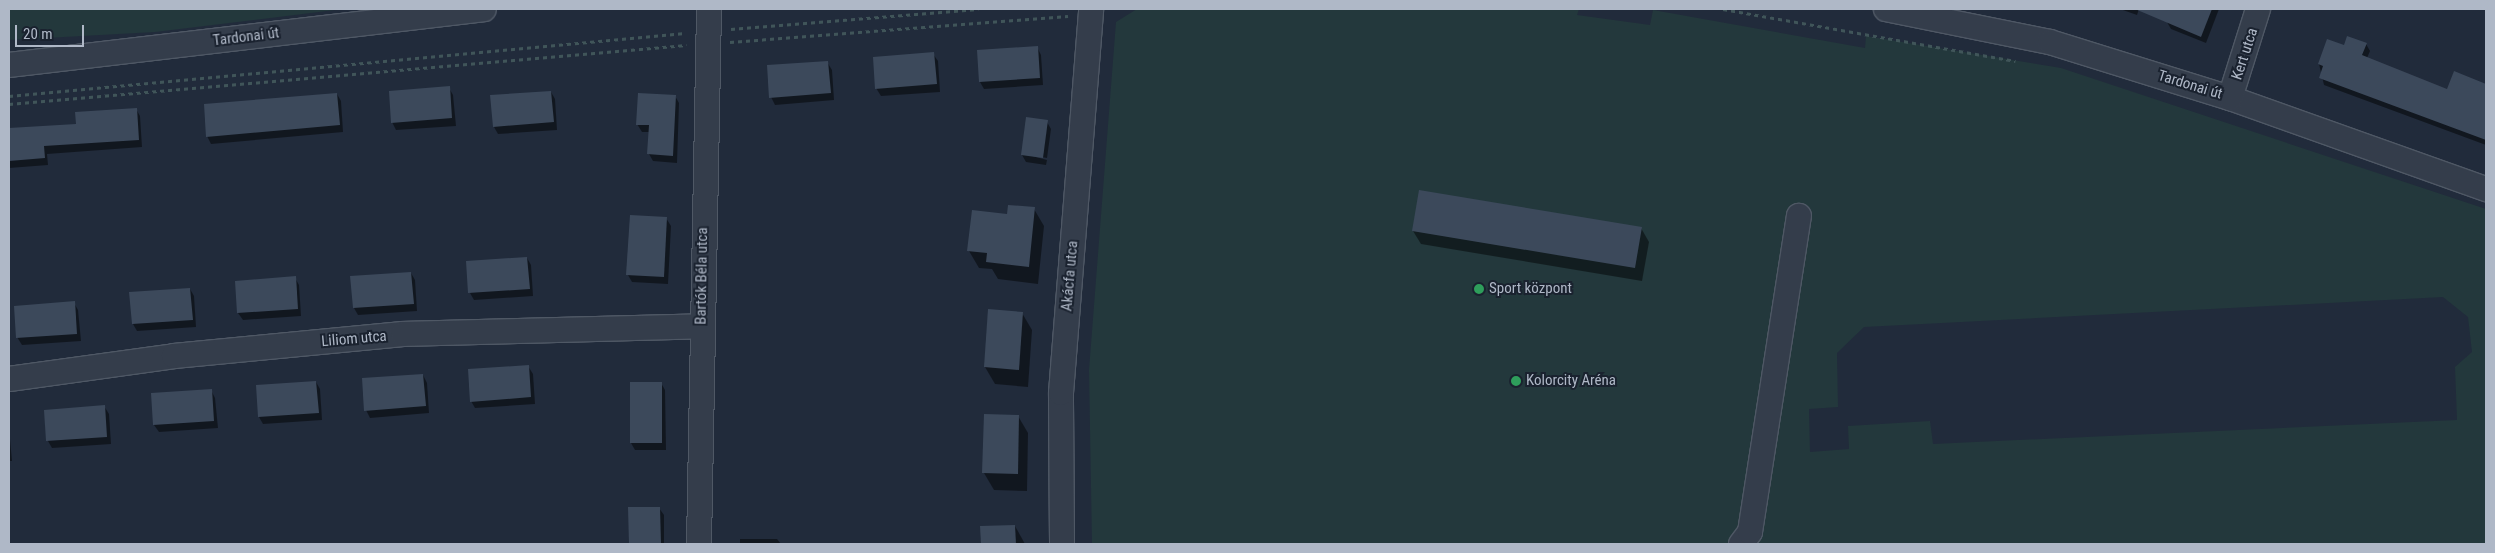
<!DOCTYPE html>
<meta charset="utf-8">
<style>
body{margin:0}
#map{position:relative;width:2495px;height:553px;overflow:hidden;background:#212b3b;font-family:"Roboto Condensed",sans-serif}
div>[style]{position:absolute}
.green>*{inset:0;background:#23383c}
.shadow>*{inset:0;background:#0007}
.building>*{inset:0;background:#3c495b}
.path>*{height:3px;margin-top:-1.5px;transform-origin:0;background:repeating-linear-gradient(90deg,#405559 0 4px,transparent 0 8px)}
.roads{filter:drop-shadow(1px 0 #4f5865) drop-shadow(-1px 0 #4f5865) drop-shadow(0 1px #4f5865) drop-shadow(0 -1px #4f5865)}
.minor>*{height:24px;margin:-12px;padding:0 12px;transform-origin:12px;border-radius:12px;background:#343d4b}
.dots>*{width:14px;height:14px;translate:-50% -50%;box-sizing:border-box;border:2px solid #1a222f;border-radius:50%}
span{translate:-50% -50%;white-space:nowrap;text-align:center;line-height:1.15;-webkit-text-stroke:4px #1a222f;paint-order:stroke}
.street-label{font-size:15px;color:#afb8c7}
.poi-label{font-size:15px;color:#afb8c7}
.left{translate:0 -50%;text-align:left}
.frame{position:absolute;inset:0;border:10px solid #afb8c7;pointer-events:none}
.scale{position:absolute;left:15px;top:25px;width:69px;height:22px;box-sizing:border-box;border:2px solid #afb8c7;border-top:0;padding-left:6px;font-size:15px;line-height:18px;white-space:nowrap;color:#afb8c7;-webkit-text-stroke:4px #1a222f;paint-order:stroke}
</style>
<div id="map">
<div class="green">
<div style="clip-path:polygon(9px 9px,343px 9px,155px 32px,9px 40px)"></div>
<div style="clip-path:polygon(evenodd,1137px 9px,1579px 9px,1577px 15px,1650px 25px,1653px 10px,1865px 48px,1866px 36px,2061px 68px,2486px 209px,2486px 544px,1092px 544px,1089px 370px,1116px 22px,1137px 9px,2443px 297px,2468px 317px,2472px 352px,2455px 367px,2457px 420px,1933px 444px,1930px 421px,1848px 426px,1849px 449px,1810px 452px,1809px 409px,1838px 407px,1837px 353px,1864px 327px,2443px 297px)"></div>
</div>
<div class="shadow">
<div style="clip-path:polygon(2120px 9px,2139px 9px,2137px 15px)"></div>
<div style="clip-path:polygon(2172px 9px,2219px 9px,2206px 43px,2171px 29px,2167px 22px)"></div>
<div style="clip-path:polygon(2366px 44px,2370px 51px,2367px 58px,2448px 90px,2454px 72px,2486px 85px,2486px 145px,2324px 85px,2319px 64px,2345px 47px)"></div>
<div style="clip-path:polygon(1037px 47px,1041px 55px,1043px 85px,984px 89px,980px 82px)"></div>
<div style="clip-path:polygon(933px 54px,938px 61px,940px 92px,881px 96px,876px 88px)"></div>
<div style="clip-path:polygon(827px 62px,832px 70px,834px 100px,775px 105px,771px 97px)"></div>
<div style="clip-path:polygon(449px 88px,453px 95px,456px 126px,396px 130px,392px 122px)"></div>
<div style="clip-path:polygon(551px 92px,555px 99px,557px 130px,498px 134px,494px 127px)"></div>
<div style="clip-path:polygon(337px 94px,341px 101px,343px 132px,211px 144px,207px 136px)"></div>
<div style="clip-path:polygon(675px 96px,679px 103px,677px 163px,653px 161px,649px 154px,650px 132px,642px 132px,637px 124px)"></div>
<div style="clip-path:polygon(136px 109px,140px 116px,142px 147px,47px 154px,48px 165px,9px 168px,9px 130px,78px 125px)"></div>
<div style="clip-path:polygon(1047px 122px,1051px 129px,1047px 158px,1025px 154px,1047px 160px,1046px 165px,1026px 162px,1022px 155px)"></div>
<div style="clip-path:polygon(1034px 209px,1044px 226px,1038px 284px,998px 279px,992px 269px,979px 268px,969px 251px,1008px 216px)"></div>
<div style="clip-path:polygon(666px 218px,671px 226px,668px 284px,632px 282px,628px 275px)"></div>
<div style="clip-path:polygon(1641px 228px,1649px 242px,1642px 281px,1421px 244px,1413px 231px)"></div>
<div style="clip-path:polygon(527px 258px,531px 265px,533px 296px,474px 300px,470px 293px)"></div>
<div style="clip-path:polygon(411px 273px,415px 280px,417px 311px,358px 315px,354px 308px)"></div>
<div style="clip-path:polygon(295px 278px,299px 285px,301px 316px,243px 320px,238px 313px)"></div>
<div style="clip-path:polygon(190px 289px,194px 296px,196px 327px,137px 331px,133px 324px)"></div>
<div style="clip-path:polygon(74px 303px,78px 310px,81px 341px,22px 345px,17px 337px)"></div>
<div style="clip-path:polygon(1022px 313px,1032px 330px,1028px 387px,995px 384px,985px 367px)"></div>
<div style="clip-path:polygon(528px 366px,533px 374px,535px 404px,475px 408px,471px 401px)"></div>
<div style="clip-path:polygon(423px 375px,427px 383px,429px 413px,370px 418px,366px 410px)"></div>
<div style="clip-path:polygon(316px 382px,320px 389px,322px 420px,263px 424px,259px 417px)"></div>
<div style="clip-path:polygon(661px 383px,665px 390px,666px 450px,635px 450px,631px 443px)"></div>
<div style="clip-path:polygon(211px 390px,215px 398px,218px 428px,159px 432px,154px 425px,152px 394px)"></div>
<div style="clip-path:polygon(104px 406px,109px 414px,111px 444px,52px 448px,48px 441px,45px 411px)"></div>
<div style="clip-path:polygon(1018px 416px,1028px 433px,1027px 491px,994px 490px,984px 473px)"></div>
<div style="clip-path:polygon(9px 429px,12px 461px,9px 461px)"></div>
<div style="clip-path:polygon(629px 508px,659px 508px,664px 515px,664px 544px,630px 544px)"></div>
<div style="clip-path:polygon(1015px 526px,1025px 544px,982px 544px,981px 527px)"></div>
<div style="clip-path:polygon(740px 539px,777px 539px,781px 544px,740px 544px)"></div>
</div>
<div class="building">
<div style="clip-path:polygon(2135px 9px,2212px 9px,2201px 37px)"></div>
<div style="clip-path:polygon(2347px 36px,2367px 43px,2362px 55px,2447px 89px,2454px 71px,2486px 84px,2486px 140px,2319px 78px,2323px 66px,2318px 64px,2327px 39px,2344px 45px)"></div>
<div style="clip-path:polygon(1038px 46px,1040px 78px,979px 82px,977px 50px)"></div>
<div style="clip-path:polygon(934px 52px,937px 84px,875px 89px,873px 57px)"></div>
<div style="clip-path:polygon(828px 61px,831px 93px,769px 98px,767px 65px)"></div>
<div style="clip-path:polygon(450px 86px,452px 118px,391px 123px,389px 91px)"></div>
<div style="clip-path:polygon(551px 91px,554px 122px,493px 127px,490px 95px)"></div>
<div style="clip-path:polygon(337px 93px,340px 125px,206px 137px,204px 104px)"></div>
<div style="clip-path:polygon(638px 93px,676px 95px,673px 156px,647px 154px,649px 125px,636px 125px)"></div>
<div style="clip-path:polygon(137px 108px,139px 140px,44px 146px,45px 158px,9px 161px,9px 128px,76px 124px,75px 112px)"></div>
<div style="clip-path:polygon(1026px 117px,1048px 120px,1043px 158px,1021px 155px)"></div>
<div style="clip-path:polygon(1419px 190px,1642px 227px,1635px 268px,1412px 231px)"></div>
<div style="clip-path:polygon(1008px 205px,1035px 207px,1029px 267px,986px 262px,987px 253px,967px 251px,972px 210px,1007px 214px)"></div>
<div style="clip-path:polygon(630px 215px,667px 217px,664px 277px,626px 275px)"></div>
<div style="clip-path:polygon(527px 257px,530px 289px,468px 293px,466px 261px)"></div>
<div style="clip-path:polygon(411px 272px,414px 304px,353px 308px,350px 276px)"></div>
<div style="clip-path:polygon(296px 276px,298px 309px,237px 313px,235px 281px)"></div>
<div style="clip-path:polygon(190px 288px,193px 320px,132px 324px,129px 292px)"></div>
<div style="clip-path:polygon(75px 301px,77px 334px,16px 338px,14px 306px)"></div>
<div style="clip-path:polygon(988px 309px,1023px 312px,1019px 370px,984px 367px)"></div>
<div style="clip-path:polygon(529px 365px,531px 397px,470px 402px,468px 369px)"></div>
<div style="clip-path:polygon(423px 374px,426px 406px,364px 411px,362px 378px)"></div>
<div style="clip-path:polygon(316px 381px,319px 413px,258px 417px,256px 385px)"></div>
<div style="clip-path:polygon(630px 382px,662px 382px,662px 443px,630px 443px)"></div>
<div style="clip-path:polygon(212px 389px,214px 421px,153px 425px,151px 393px)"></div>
<div style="clip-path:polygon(105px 405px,107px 437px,46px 441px,44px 410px)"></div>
<div style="clip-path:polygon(984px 414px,1019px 415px,1018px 474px,982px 473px)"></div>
<div style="clip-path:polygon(628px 507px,660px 507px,661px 544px,629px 544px)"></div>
<div style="clip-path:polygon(1015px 525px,1016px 544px,981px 544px,980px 526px)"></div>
</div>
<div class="path">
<div style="left:1723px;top:9px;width:297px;rotate:10.1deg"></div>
<div style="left:731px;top:29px;width:248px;rotate:-4.6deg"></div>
<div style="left:730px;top:42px;width:339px;rotate:-4.4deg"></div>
<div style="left:9px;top:96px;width:679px;rotate:-5.32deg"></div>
<div style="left:9px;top:104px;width:680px;rotate:-4.98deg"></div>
</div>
<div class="roads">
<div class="minor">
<div style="left:1886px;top:9px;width:167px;rotate:11.4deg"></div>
<div style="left:2050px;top:42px;width:189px;rotate:17.3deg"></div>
<div style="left:2230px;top:98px;width:272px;rotate:19.6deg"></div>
<div style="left:9px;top:65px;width:478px;rotate:-6.7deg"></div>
<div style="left:2230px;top:98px;width:93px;rotate:-72.5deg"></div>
<div style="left:9px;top:379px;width:167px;rotate:-7.9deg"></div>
<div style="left:174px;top:356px;width:230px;rotate:-5.5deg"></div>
<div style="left:403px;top:334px;width:298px;rotate:-1.5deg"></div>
<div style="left:699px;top:544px;width:535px;rotate:-88.93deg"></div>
<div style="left:1062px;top:544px;width:151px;rotate:-90.4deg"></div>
<div style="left:1061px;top:393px;width:385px;rotate:-85.5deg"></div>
<div style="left:1741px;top:544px;width:15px;rotate:-53deg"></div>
<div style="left:1750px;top:532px;width:320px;rotate:-81.2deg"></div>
</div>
</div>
<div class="dots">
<div style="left:1479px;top:289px;background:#2e9e5b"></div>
<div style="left:1516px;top:381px;background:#2e9e5b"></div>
</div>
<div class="street-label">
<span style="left:246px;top:37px;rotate:-7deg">Tardonai út</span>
<span style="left:2245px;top:54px;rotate:-72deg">Kert utca</span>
<span style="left:2190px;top:85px;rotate:17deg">Tardonai út</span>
<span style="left:702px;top:276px;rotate:-89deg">Bartók Béla utca</span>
<span style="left:1070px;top:276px;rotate:-85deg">Akácfa utca</span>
<span style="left:354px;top:339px;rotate:-5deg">Liliom utca</span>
</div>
<div class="poi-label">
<span class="left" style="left:1489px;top:289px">Sport központ</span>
<span class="left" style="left:1526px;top:381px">Kolorcity Aréna</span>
</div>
<div class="frame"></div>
<div class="scale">20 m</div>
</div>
